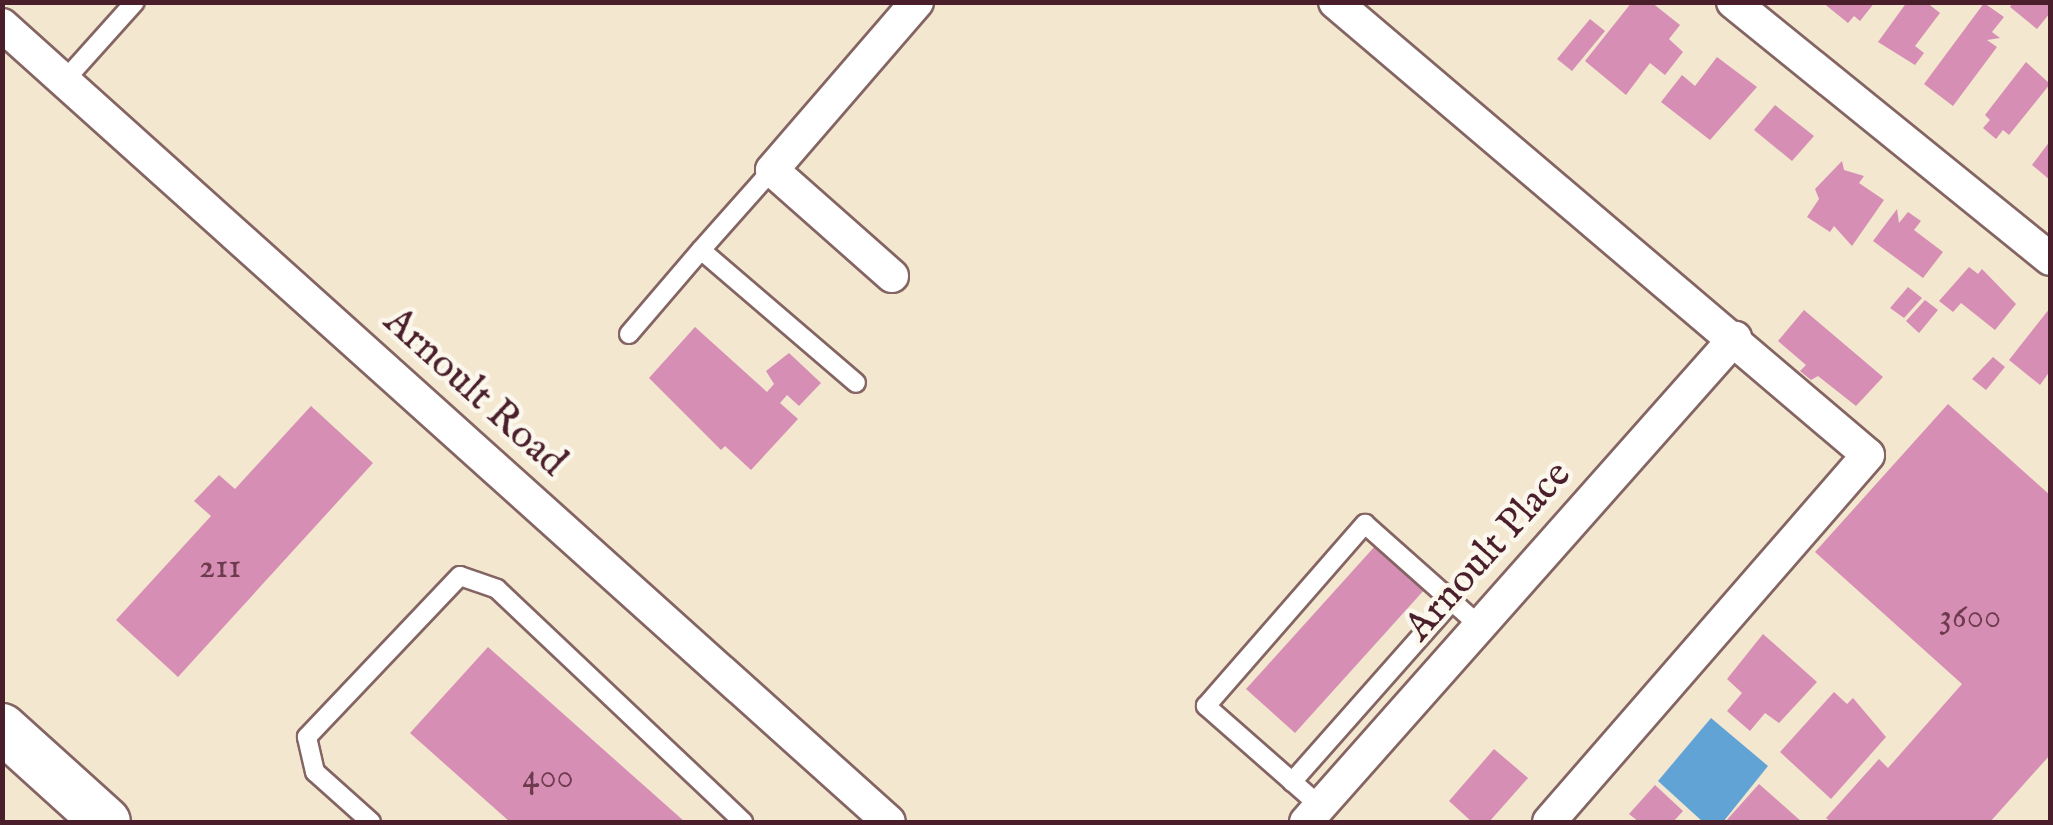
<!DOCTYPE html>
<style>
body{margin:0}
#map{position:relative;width:2053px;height:825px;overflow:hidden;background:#f3e7cf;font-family:"IM FELL English",serif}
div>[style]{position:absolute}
.water>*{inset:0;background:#62a3d5}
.building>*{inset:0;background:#d68eb4}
.roads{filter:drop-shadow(2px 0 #856564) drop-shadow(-2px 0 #856564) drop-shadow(0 2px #856564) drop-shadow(0 -2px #856564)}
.lane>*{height:18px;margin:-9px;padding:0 9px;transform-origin:9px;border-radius:9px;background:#fff}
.street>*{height:32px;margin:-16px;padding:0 16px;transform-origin:16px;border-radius:16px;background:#fff}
.secondary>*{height:48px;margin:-24px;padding:0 24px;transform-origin:24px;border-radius:24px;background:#fff}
span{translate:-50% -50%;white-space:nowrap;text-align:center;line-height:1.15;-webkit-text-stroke:9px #fbf7ec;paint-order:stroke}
.number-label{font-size:35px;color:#6d3b4d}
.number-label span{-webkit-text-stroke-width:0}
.street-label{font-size:40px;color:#4a1f2b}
.frame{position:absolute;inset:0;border:5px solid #4a1f2b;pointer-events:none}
</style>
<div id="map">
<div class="water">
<div style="clip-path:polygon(1711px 718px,1768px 766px,1723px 822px,1703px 822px,1658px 781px)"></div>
</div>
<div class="building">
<div style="clip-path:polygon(1632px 2px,1651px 2px,1680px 25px,1669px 39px,1683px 52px,1665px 75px,1650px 63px,1626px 95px,1585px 61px)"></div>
<div style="clip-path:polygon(1822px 2px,1875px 2px,1860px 21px,1854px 16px,1848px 23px)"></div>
<div style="clip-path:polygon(1907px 2px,1926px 2px,1940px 13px,1915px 46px,1924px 53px,1915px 65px,1878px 42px)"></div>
<div style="clip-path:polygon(2013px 2px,2050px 2px,2050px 13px,2037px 29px,2010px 7px)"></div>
<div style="clip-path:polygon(1984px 3px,2004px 17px,1992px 32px,2000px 38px,1987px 40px,1997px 47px,1953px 106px,1924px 84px)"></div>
<div style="clip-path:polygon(1590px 19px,1605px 31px,1572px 71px,1557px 59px)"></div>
<div style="clip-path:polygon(1717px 57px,1757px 87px,1710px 140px,1661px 102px,1682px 75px,1695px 86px)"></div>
<div style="clip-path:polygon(2026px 62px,2050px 84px,2009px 135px,2003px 130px,1996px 139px,1983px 128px,1990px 120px,1985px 115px)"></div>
<div style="clip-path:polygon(1775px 105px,1814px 136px,1792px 161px,1754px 130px)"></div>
<div style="clip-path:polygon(2050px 141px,2050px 180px,2032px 165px)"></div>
<div style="clip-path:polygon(1842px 161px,1844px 170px,1864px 176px,1859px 183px,1884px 200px,1852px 246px,1834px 226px,1830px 232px,1807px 217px,1819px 199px,1815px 189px)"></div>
<div style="clip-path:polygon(1897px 209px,1899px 223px,1908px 212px,1921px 221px,1914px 230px,1943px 252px,1923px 278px,1873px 241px)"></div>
<div style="clip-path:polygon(1969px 267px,1978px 274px,1982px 269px,2016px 304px,1995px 330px,1961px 303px,1953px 312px,1939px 301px)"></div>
<div style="clip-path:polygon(1908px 287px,1922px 298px,1904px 318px,1890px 308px)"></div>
<div style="clip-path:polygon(1925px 300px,1938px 310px,1919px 333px,1906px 321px)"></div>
<div style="clip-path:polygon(2050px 308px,2050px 371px,2040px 385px,2009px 360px)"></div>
<div style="clip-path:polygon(1804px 310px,1883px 377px,1856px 406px,1818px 376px,1811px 380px,1800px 371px,1806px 365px,1778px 341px)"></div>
<div style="clip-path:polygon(695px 327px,767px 392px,774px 384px,766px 371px,789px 353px,821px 383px,799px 406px,787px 395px,780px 403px,798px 419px,751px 470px,725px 446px,721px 450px,649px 378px)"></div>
<div style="clip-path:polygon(1993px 357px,2005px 367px,1986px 390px,1972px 379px)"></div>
<div style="clip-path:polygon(1948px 404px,2050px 495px,2050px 755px,1990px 822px,1831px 822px,1826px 818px,1879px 759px,1888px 768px,1962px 684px,1815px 552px)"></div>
<div style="clip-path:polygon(311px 406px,373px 463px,178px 677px,116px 620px,211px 516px,194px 501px,219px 475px,235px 489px)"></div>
<div style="clip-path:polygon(1376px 545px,1425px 589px,1295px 733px,1246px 689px)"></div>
<div style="clip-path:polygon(1763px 634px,1817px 682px,1779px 723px,1765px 713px,1750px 731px,1727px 711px,1742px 693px,1727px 679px)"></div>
<div style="clip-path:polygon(488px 647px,685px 822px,510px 822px,410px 733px)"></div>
<div style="clip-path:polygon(1834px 692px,1847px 704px,1853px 698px,1886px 737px,1831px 799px,1780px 752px)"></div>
<div style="clip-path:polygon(1494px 749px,1528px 778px,1489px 822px,1472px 822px,1449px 801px)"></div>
<div style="clip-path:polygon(1759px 784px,1802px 822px,1725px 822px)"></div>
<div style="clip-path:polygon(1655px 785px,1683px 811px,1673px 822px,1639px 822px,1629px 814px)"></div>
</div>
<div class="roads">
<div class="lane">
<div style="left:64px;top:81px;width:106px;rotate:-48.1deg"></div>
<div style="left:772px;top:170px;width:107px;rotate:131.6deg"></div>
<div style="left:701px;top:250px;width:204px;rotate:40.6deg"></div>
<div style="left:629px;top:334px;width:111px;rotate:-49.4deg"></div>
<div style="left:1292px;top:782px;width:242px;rotate:-48.5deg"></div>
<div style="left:1320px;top:806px;width:152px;rotate:-138.7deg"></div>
<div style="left:1206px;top:706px;width:242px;rotate:-48.9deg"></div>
<div style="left:1365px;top:524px;width:154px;rotate:41.6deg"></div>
<div style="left:371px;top:822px;width:75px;rotate:-138.2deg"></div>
<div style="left:315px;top:772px;width:36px;rotate:-103deg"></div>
<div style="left:307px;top:737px;width:222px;rotate:-46.5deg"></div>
<div style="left:460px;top:576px;width:39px;rotate:19deg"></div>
<div style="left:497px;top:589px;width:339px;rotate:43.4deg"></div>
</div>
<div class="street">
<div style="left:1335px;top:2px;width:699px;rotate:40.36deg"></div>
<div style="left:1868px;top:455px;width:486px;rotate:131deg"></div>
<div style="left:1733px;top:2px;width:408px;rotate:39deg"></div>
<div style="left:2px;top:25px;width:1192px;rotate:41.94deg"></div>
<div style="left:892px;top:276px;width:160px;rotate:-138.5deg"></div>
<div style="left:772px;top:170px;width:222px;rotate:-49.2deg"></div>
<div style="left:1306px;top:822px;width:647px;rotate:-48.45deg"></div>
</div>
<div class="secondary">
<div style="left:2px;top:728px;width:140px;rotate:42.1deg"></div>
</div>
</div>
<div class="number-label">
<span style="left:220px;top:568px">211</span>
<span style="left:1970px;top:618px">3600</span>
<span style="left:548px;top:778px">400</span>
</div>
<div class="street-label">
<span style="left:474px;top:393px;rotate:42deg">Arnoult Road</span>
<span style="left:1489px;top:552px;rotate:-48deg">Arnoult Place</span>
</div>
<div class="frame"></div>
</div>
